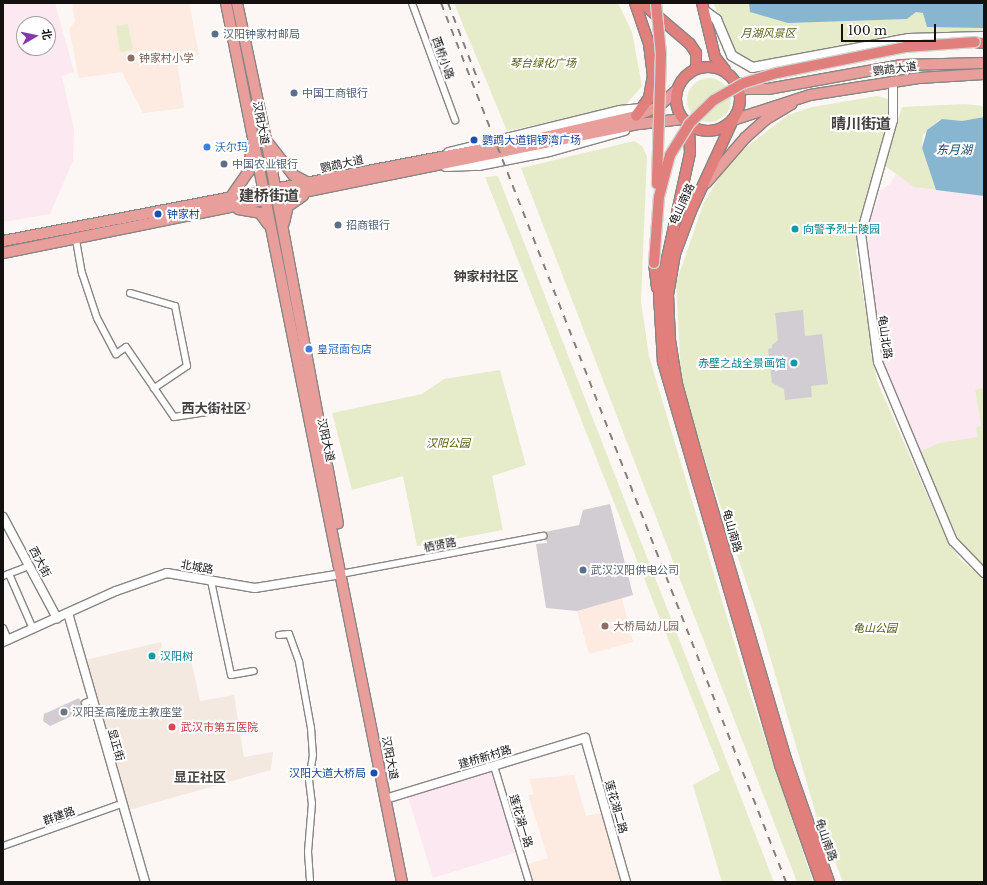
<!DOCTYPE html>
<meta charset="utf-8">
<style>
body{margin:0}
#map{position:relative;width:987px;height:885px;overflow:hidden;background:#fcf7f4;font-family:"Libre Baskerville","Noto Sans SC",serif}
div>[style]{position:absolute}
.commercial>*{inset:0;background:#fce8f0}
.built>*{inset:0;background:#f3e9e0}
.education>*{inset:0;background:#fdeae1}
.green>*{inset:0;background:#e6ecca}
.round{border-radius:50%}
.water>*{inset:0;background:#88b5d0}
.building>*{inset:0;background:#d1cdd2}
.roads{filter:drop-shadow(1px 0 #898582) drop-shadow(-1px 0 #898582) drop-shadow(0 1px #898582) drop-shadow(0 -1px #898582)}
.minor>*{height:6px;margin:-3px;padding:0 3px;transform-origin:3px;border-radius:3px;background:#fff}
.tertiary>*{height:8px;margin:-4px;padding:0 4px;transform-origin:4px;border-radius:4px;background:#fff}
.secondary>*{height:9px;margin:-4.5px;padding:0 4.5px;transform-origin:4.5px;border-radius:4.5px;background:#fff}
.primary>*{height:10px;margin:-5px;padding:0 5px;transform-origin:5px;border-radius:5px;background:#e89f9c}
.trunk>*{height:10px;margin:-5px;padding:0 5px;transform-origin:5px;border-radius:5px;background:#e07f7b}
.trunk>.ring{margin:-5px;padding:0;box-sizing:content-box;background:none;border:10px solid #e07f7b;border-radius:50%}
.rail>*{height:2px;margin-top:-1px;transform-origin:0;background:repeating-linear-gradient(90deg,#827f7d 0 7px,transparent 0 14px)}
.bridges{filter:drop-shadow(1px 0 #d4d4d4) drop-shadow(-1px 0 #d4d4d4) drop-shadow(0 1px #d4d4d4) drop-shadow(0 -1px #d4d4d4)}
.trunk-bridge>*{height:10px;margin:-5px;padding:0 5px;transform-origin:5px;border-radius:5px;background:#e07f7b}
.dots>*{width:11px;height:11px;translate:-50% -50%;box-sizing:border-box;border:2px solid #fff;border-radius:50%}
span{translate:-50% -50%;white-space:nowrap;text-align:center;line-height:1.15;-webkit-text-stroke:4px #fff;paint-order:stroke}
.park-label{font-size:11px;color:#545c15;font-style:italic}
.service-label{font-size:11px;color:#4e5e75}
.left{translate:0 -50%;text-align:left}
.education-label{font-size:11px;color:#785e54}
.street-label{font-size:11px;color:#121110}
.transit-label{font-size:11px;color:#164399}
.right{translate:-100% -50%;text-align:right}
.shop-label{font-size:11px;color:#366cbe}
.culture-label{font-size:11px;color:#0d838f}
.worship-label{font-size:11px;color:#5b616d}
.health-label{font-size:11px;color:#be3a42}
.water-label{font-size:12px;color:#174e6b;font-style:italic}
.quarter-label{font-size:13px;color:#44413e;font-weight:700}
.district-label{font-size:15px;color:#44413e;font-weight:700}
.frame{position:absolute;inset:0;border:4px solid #121110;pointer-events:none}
.north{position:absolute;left:16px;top:16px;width:40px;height:40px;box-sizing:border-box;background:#fff;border:1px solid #a0a09f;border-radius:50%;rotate:81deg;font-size:11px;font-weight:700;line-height:16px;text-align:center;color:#121110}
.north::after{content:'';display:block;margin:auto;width:14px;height:18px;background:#8339ab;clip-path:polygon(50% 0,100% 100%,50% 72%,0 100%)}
.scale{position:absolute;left:841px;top:24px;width:95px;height:18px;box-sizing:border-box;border:2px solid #121110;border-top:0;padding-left:5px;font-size:12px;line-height:14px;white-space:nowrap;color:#121110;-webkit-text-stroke:3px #fff;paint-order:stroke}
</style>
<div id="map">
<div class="commercial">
<div style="clip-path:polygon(evenodd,3px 3px,55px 3px,74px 72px,62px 76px,74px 130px,73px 161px,50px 214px,3px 222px,3px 3px,24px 24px,48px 24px,48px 48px,24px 48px,24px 24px)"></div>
<div style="clip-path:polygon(896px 174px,918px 188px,984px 196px,984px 388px,975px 390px,981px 426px,977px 437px,939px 443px,919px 452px,885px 373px,867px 251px,866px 227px,871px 208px,875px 209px,880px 190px,890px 184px)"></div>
<div style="clip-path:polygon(492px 772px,517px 852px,433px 878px,408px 797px)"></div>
</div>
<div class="built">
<div style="clip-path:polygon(161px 642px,165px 659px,190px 655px,200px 701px,234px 695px,244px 757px,273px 752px,271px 770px,129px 810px,85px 660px)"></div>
</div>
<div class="education">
<div style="clip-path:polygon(72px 3px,189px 3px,199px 55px,177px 61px,184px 108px,143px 113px,122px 72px,79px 78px,69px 29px,75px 22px)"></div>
<div style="clip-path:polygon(622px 598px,633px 642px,589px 654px,577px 611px)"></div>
<div style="clip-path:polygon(574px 775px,586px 816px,601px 813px,621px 882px,532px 882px,527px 864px,548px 858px,528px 795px,534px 794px,529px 779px)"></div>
</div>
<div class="green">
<div style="clip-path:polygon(454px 3px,618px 3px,632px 32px,642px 86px,625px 106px,507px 131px)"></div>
<div style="clip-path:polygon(713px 3px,984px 3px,984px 33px,758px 63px,746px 61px,737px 53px)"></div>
<div style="clip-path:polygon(128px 24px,133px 50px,120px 52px,116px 26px)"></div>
<div class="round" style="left:687px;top:78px;width:44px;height:44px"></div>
<div style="clip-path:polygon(877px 96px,888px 99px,892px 109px,866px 196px,856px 251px,877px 381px,946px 538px,958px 557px,984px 580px,984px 882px,843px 882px,818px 821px,761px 626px,682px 392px,676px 283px,704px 202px,723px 171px,740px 152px,788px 115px,812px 107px)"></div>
<div style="clip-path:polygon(964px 104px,984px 106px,984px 117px,962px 121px,939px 120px,923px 135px,922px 148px,936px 190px,914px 187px,884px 165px,902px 107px)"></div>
<div style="clip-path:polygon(634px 141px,642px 146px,647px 156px,641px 302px,649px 356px,748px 688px,813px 882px,797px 882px,521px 168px)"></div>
<div style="clip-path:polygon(498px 176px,774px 882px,722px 882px,693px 785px,720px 770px,485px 177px)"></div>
<div style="clip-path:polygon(500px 370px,526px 465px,492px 476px,503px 530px,417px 546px,403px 476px,352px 490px,332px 413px,422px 394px,444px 379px)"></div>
<div style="clip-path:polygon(984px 388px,984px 566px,960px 543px,919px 452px,939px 443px,977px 437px,976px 427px,981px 426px,975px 390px)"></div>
</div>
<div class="water">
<div style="clip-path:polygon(749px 3px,984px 3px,984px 28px,927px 27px,923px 13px,916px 12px,907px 19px,788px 23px,750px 12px)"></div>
<div style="clip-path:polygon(984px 117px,984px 196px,936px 190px,922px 148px,927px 130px,942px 119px,962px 121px)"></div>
</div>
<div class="building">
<div style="clip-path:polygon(803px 310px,805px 336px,822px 334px,828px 384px,811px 386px,812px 397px,785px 400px,784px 389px,772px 383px,768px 349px,772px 348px,772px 345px,778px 340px,775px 313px)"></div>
<div style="clip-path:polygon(610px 504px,633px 595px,577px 611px,546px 608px,536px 544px,547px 543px,545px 532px,579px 525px,583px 510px)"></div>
<div style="clip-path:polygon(79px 698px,85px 710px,50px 726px,43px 721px,44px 714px)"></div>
</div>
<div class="roads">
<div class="minor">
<div style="left:412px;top:3px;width:125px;rotate:69.8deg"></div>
<div style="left:76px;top:240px;width:34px;rotate:80deg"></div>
<div style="left:82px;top:273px;width:47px;rotate:71.6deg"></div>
<div style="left:97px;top:318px;width:41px;rotate:62.2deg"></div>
<div style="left:116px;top:354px;width:12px;rotate:-35deg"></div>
<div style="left:126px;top:347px;width:85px;rotate:55.6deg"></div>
<div style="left:174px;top:417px;width:73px;rotate:-8.7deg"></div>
<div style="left:130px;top:293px;width:47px;rotate:16.1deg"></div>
<div style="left:175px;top:306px;width:61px;rotate:78.7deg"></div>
<div style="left:187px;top:366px;width:40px;rotate:146deg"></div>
<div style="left:9px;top:574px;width:60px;rotate:66.4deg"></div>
<div style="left:341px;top:574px;width:206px;rotate:-10.7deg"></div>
<div style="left:3px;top:576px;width:28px;rotate:-21deg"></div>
<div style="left:211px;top:581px;width:96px;rotate:78deg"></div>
<div style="left:231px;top:675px;width:23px;rotate:-10deg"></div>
<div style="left:3px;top:628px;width:13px;rotate:67deg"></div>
<div style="left:279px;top:635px;width:10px;rotate:-6deg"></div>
<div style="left:289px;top:634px;width:30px;rotate:70deg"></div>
<div style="left:299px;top:662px;width:67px;rotate:79.7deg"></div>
<div style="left:311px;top:728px;width:27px;rotate:86deg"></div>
<div style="left:313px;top:755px;width:25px;rotate:99deg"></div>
<div style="left:309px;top:780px;width:23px;rotate:83deg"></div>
<div style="left:312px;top:803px;width:49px;rotate:94.7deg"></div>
<div style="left:308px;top:852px;width:30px;rotate:86deg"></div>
<div style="left:85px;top:703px;width:8px;rotate:-23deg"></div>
<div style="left:494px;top:766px;width:121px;rotate:73.2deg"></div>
<div style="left:3px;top:846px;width:125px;rotate:-19.6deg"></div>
</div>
<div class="tertiary">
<div style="left:893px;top:81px;width:39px;rotate:90deg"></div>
<div style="left:893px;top:120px;width:118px;rotate:105.7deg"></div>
<div style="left:861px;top:234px;width:129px;rotate:82.4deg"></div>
<div style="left:878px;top:362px;width:194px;rotate:67.3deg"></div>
<div style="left:953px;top:541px;width:45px;rotate:45.9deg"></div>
<div style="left:3px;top:517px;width:115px;rotate:61.9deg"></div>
<div style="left:68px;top:613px;width:280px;rotate:74deg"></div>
<div style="left:3px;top:642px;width:124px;rotate:-24.3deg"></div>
<div style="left:116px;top:591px;width:54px;rotate:-19.4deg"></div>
<div style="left:167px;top:573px;width:89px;rotate:9.7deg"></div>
<div style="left:255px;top:588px;width:87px;rotate:-9.2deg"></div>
<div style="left:392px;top:797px;width:202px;rotate:-17deg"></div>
<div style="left:585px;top:738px;width:150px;rotate:74.1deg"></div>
</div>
<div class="secondary">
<div style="left:705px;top:11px;width:14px;rotate:36deg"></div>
<div style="left:716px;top:19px;width:39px;rotate:67deg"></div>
<div style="left:731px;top:55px;width:24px;rotate:30deg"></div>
<div style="left:752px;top:67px;width:159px;rotate:-10.5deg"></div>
<div style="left:908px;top:38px;width:76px;rotate:-1.5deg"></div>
<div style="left:448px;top:152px;width:176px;rotate:-13.8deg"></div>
<div style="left:619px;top:110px;width:22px;rotate:-5deg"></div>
<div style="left:445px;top:166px;width:33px;rotate:-2deg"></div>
<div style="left:478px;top:165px;width:72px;rotate:-11.2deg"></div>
<div style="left:549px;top:151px;width:78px;rotate:-15.6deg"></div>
</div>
<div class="primary">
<div style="left:226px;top:3px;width:896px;rotate:78.68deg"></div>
<div style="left:237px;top:3px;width:139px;rotate:78deg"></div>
<div style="left:266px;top:139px;width:391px;rotate:79.4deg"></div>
<div style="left:737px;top:83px;width:11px;rotate:34deg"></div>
<div style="left:746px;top:89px;width:22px"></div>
<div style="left:768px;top:89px;width:136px;rotate:-10.2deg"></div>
<div style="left:902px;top:65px;width:82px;rotate:-1.4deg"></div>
<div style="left:733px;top:120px;width:81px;rotate:-18deg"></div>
<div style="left:810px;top:95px;width:110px;rotate:-8.9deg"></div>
<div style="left:919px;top:78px;width:65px;rotate:-3.5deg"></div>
<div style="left:269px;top:144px;width:39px;rotate:52deg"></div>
<div style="left:293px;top:175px;width:18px;rotate:27deg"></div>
<div style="left:706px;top:183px;width:60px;rotate:-49.1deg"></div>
<div style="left:745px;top:138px;width:27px;rotate:-42deg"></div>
<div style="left:765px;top:120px;width:31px;rotate:-31deg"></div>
<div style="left:230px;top:198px;width:33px;rotate:-55deg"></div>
<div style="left:249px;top:171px;width:18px;rotate:-84deg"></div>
<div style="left:238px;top:209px;width:22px;rotate:10deg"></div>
<div style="left:260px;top:213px;width:14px;rotate:54deg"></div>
<div style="left:284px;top:223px;width:17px;rotate:-77deg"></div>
<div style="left:288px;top:206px;width:18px;rotate:-34deg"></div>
<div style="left:3px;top:241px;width:547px;rotate:-10.86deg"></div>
<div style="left:540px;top:138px;width:98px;rotate:-12.9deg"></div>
<div style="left:636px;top:116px;width:25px;rotate:-23deg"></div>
<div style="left:659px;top:106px;width:24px;rotate:-42deg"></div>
<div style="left:3px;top:253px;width:649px;rotate:-11.47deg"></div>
<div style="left:639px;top:124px;width:44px;rotate:-6.5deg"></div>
</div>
<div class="trunk">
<div style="left:635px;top:3px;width:43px;rotate:71.1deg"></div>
<div style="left:649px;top:44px;width:31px;rotate:83deg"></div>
<div style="left:653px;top:75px;width:23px;rotate:100deg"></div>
<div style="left:649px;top:98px;width:22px;rotate:126deg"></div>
<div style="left:642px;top:3px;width:63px;rotate:40.5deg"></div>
<div style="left:690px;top:44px;width:11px;rotate:56deg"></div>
<div style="left:696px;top:53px;width:16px;rotate:90deg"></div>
<div style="left:702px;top:3px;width:56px;rotate:76.5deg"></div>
<div style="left:715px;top:57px;width:16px;rotate:52deg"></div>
<div style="left:975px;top:42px;width:9px;rotate:6deg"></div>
<div class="ring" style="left:676px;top:67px;width:54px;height:54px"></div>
<div style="left:733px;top:120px;width:100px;rotate:114.8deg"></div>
<div style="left:691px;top:211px;width:46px;rotate:110.4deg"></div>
<div style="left:675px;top:254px;width:42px;rotate:99.7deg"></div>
<div style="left:668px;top:295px;width:45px;rotate:87.5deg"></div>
<div style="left:670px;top:340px;width:45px;rotate:81deg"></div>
<div style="left:677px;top:384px;width:79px;rotate:74.6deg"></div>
<div style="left:698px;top:460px;width:312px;rotate:73.6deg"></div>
<div style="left:786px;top:759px;width:130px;rotate:70.7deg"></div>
<div style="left:689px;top:125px;width:28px;rotate:88deg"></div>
<div style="left:690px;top:153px;width:145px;rotate:102.3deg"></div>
<div style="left:659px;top:295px;width:67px;rotate:86.6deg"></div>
<div style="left:663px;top:362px;width:420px;rotate:73.8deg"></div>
<div style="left:780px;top:765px;width:124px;rotate:70.7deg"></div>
<div style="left:654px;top:263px;width:25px;rotate:83deg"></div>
</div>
</div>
<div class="rail">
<div style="left:441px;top:3px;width:944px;rotate:68.57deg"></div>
<div style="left:448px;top:3px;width:86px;rotate:68.8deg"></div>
</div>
<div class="bridges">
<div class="trunk-bridge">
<div style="left:656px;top:3px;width:51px;rotate:84.4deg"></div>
<div style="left:661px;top:54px;width:130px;rotate:91.8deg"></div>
<div style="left:654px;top:263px;width:66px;rotate:-85.7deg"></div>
<div style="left:659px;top:197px;width:43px;rotate:-75.3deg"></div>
<div style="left:670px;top:155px;width:36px;rotate:-58deg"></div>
<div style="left:689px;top:124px;width:35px;rotate:-44deg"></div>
<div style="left:714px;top:100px;width:34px;rotate:-30deg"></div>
<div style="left:744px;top:83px;width:34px;rotate:-17deg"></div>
<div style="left:777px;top:73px;width:132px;rotate:-11.4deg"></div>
<div style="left:906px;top:47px;width:69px;rotate:-4.1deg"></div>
</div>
</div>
<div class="dots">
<div style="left:215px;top:34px;background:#5c6f8a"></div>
<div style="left:131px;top:58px;background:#8d6e63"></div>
<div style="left:294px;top:93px;background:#5c6f8a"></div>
<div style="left:474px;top:140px;background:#1a4fb4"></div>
<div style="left:207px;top:147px;background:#3f7fe0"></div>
<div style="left:224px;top:164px;background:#5c6f8a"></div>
<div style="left:158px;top:214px;background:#1a4fb4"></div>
<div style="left:338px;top:225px;background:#5c6f8a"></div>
<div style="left:795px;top:229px;background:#0f9aa8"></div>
<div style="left:309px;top:349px;background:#3f7fe0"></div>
<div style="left:794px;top:363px;background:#0f9aa8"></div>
<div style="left:583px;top:570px;background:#5c6f8a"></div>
<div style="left:605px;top:626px;background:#8d6e63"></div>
<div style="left:152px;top:656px;background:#0f9aa8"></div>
<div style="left:64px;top:712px;background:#6b7280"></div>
<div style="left:172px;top:727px;background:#e0444e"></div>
<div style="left:374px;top:773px;background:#1a4fb4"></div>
</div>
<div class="park-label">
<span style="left:768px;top:33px">月湖风景区</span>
<span style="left:543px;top:63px">琴台绿化广场</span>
<span style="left:448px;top:443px">汉阳公园</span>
<span style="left:875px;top:628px">龟山公园</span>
</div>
<div class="service-label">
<span class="left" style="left:223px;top:34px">汉阳钟家村邮局</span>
<span class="left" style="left:302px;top:93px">中国工商银行</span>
<span class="left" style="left:232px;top:164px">中国农业银行</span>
<span class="left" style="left:346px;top:225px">招商银行</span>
<span class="left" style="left:591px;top:570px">武汉汉阳供电公司</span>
</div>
<div class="education-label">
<span class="left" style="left:139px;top:58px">钟家村小学</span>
<span class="left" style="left:613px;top:626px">大桥局幼儿园</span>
</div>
<div class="street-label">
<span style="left:443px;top:58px;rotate:70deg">西桥小路</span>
<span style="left:895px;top:69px;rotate:-7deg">鹦鹉大道</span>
<span style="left:261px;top:123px;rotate:79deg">汉阳大道</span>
<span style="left:342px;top:164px;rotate:-12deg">鹦鹉大道</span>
<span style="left:682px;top:204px;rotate:-65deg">龟山南路</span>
<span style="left:885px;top:337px;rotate:82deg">龟山北路</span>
<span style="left:326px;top:440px;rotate:78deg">汉阳大道</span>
<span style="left:732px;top:531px;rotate:74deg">龟山南路</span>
<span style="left:440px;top:545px;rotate:-11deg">栖贤路</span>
<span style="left:40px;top:562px;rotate:62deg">西大街</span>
<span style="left:197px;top:567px;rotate:10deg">北城路</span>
<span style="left:116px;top:745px;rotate:74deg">显正街</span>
<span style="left:485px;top:757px;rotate:-17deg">建桥新村路</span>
<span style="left:390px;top:758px;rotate:79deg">汉阳大道</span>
<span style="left:616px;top:807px;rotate:74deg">莲花湖二路</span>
<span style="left:59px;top:816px;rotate:-20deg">群建路</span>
<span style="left:521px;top:821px;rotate:73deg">莲花湖一路</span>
<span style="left:826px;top:840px;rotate:70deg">龟山南路</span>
</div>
<div class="transit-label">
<span class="left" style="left:482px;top:140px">鹦鹉大道铜锣湾广场</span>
<span class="left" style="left:167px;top:214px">钟家村</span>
<span class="right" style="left:366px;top:773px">汉阳大道大桥局</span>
</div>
<div class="shop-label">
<span class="left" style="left:215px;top:147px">沃尔玛</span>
<span class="left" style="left:317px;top:349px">皇冠面包店</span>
</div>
<div class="culture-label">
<span class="left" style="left:803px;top:229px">向警予烈士陵园</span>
<span class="right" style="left:786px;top:363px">赤壁之战全景画馆</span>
<span class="left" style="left:160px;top:656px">汉阳树</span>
</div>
<div class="worship-label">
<span class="left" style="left:72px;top:712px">汉阳圣高隆庞主教座堂</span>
</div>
<div class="health-label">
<span class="left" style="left:181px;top:727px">武汉市第五医院</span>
</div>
<div class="water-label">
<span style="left:954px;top:150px">东月湖</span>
</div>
<div class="quarter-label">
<span style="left:486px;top:277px">钟家村社区</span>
<span style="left:214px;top:409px">西大街社区</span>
<span style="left:200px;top:778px">显正社区</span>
</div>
<div class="district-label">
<span style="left:861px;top:124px">晴川街道</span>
<span style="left:269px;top:196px">建桥街道</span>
</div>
<div class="frame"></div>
<div class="north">北</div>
<div class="scale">100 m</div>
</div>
